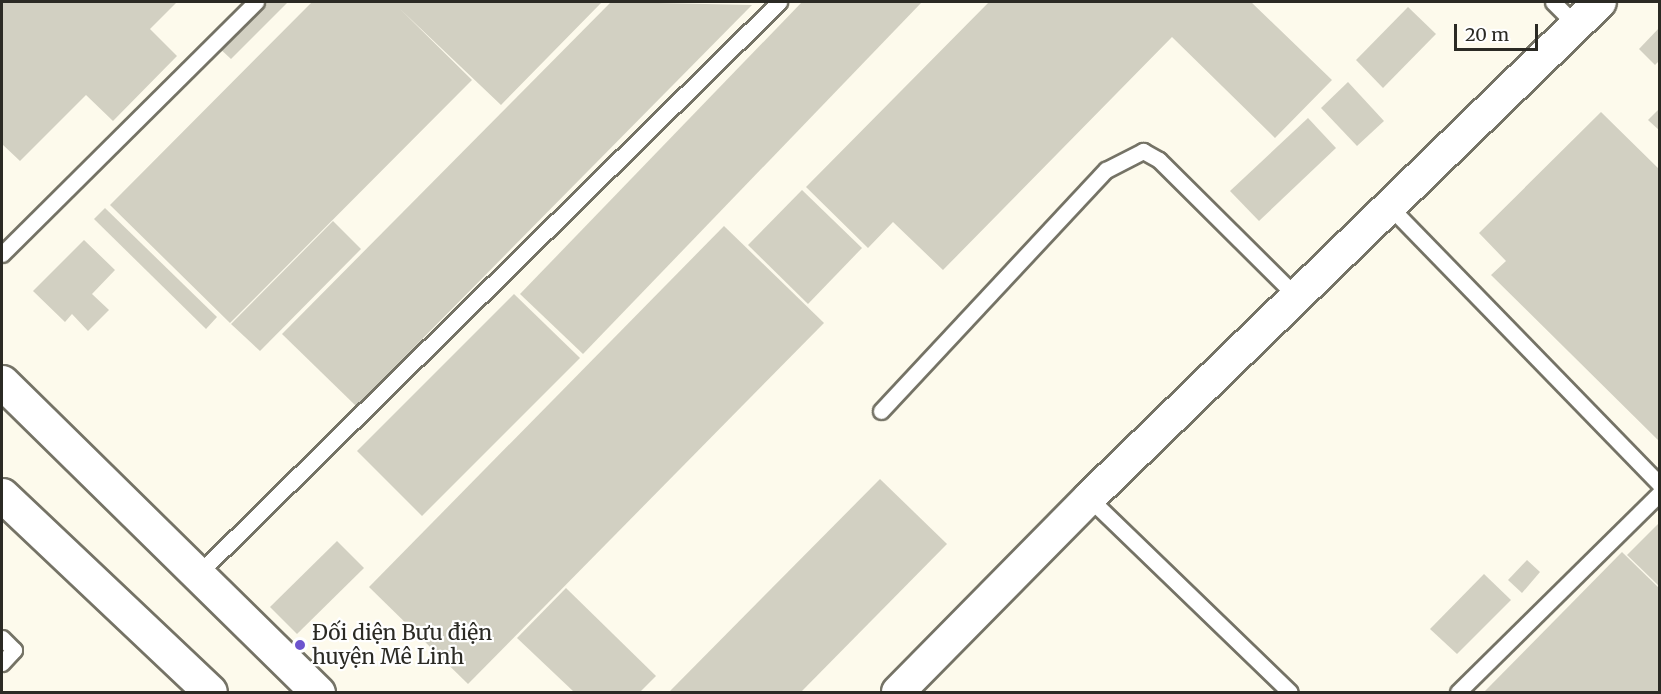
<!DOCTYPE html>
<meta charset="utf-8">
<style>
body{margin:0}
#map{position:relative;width:1661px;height:694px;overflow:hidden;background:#fdfaec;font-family:Merriweather,serif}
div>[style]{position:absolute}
.building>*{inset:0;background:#d2d0c2}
.roads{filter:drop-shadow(2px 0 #757366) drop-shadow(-2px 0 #757366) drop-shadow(0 2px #757366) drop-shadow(0 -2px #757366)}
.service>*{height:15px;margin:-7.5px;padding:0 7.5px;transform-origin:7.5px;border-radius:7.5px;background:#fff}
.minor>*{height:32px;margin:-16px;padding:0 16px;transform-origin:16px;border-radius:16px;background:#fff}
.tertiary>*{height:33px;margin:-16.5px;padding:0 16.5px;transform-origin:16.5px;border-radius:16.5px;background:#fff}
.dots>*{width:16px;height:16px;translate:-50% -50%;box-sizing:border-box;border:3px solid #fff;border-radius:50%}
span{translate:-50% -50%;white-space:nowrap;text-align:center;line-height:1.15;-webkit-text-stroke:4.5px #fff;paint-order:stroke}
.poi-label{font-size:21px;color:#2b2a24}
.left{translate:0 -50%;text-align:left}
.frame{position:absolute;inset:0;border:3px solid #2b2a24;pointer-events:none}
.scale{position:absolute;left:1454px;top:24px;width:84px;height:27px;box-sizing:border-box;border:3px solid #2b2a24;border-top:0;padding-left:8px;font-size:18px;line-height:21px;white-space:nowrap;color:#2b2a24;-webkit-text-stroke:4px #fff;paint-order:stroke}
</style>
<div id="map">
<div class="building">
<div style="clip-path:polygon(2px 2px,177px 2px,150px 29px,177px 56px,113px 121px,86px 95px,20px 161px,2px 144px)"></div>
<div style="clip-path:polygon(261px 2px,288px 2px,231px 59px,217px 46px)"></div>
<div style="clip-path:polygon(312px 2px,602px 2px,501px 105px,399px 8px,472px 80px,230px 323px,110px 205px)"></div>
<div style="clip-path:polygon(611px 2px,752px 5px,356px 406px,282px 334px)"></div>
<div style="clip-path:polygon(802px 2px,922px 2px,583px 354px,520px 294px)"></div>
<div style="clip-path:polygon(989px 2px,1251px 2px,1332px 80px,1275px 138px,1172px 37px,943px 270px,893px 222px,868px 248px,806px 187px)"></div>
<div style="clip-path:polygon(1408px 7px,1436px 34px,1383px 88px,1356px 60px)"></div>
<div style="clip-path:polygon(1660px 27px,1660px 60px,1655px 65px,1639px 49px)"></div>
<div style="clip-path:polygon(1348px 82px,1384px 121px,1357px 146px,1321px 108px)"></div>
<div style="clip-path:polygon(1660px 108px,1660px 131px,1648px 120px)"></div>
<div style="clip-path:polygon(1601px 112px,1660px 170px,1660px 442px,1491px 275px,1506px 261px,1479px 233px)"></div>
<div style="clip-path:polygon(1308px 118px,1336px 148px,1259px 221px,1230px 191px)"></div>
<div style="clip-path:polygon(802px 190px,862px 248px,808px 304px,748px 245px)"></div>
<div style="clip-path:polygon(105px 208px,217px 317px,206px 329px,94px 219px)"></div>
<div style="clip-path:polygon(333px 221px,361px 249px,260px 351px,231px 324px)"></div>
<div style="clip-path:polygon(724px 226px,824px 323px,468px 684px,369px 587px)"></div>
<div style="clip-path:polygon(84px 240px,115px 270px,92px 294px,109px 310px,88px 331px,72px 314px,65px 322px,33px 291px)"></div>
<div style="clip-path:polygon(514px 294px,580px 358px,422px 516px,357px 451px)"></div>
<div style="clip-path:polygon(880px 479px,947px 544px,801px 692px,669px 692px)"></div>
<div style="clip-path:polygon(1660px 522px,1660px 587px,1627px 555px)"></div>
<div style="clip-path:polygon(337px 541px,364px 568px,297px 634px,270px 607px)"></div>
<div style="clip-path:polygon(1622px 552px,1660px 589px,1660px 692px,1484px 692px)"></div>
<div style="clip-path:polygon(1527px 560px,1540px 572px,1522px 593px,1508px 580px)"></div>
<div style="clip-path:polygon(1484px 574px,1511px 600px,1457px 654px,1430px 629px)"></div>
<div style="clip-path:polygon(566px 588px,656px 676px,640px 692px,574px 692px,517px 638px)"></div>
</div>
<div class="roads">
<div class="service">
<div style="left:1553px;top:2px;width:33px;rotate:45deg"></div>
<div style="left:1391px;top:208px;width:386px;rotate:45.8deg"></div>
<div style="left:2px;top:254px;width:358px;rotate:-44.8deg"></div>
<div style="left:881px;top:411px;width:330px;rotate:-47deg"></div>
<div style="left:1106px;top:170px;width:42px;rotate:-27.2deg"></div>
<div style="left:1143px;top:151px;width:18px;rotate:29deg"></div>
<div style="left:1159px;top:160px;width:194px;rotate:44.8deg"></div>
<div style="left:1089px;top:498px;width:279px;rotate:44deg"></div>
<div style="left:197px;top:575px;width:817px;rotate:-44.55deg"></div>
<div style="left:2px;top:638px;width:17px;rotate:45deg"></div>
<div style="left:14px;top:650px;width:18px;rotate:133deg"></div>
<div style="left:1458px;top:692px;width:284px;rotate:-44.6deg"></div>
</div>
<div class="minor">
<div style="left:898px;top:692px;width:272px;rotate:-45.4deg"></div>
<div style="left:1089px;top:498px;width:712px;rotate:-44.15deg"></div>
</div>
<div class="tertiary">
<div style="left:2px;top:382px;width:443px;rotate:44.5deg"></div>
<div style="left:2px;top:495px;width:286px;rotate:43.4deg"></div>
</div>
</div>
<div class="dots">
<div style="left:300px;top:645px;background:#6d54ce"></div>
</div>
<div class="poi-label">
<span class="left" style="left:312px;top:645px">Đối diện Bưu điện<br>huyện Mê Linh</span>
</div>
<div class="frame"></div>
<div class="scale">20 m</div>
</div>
